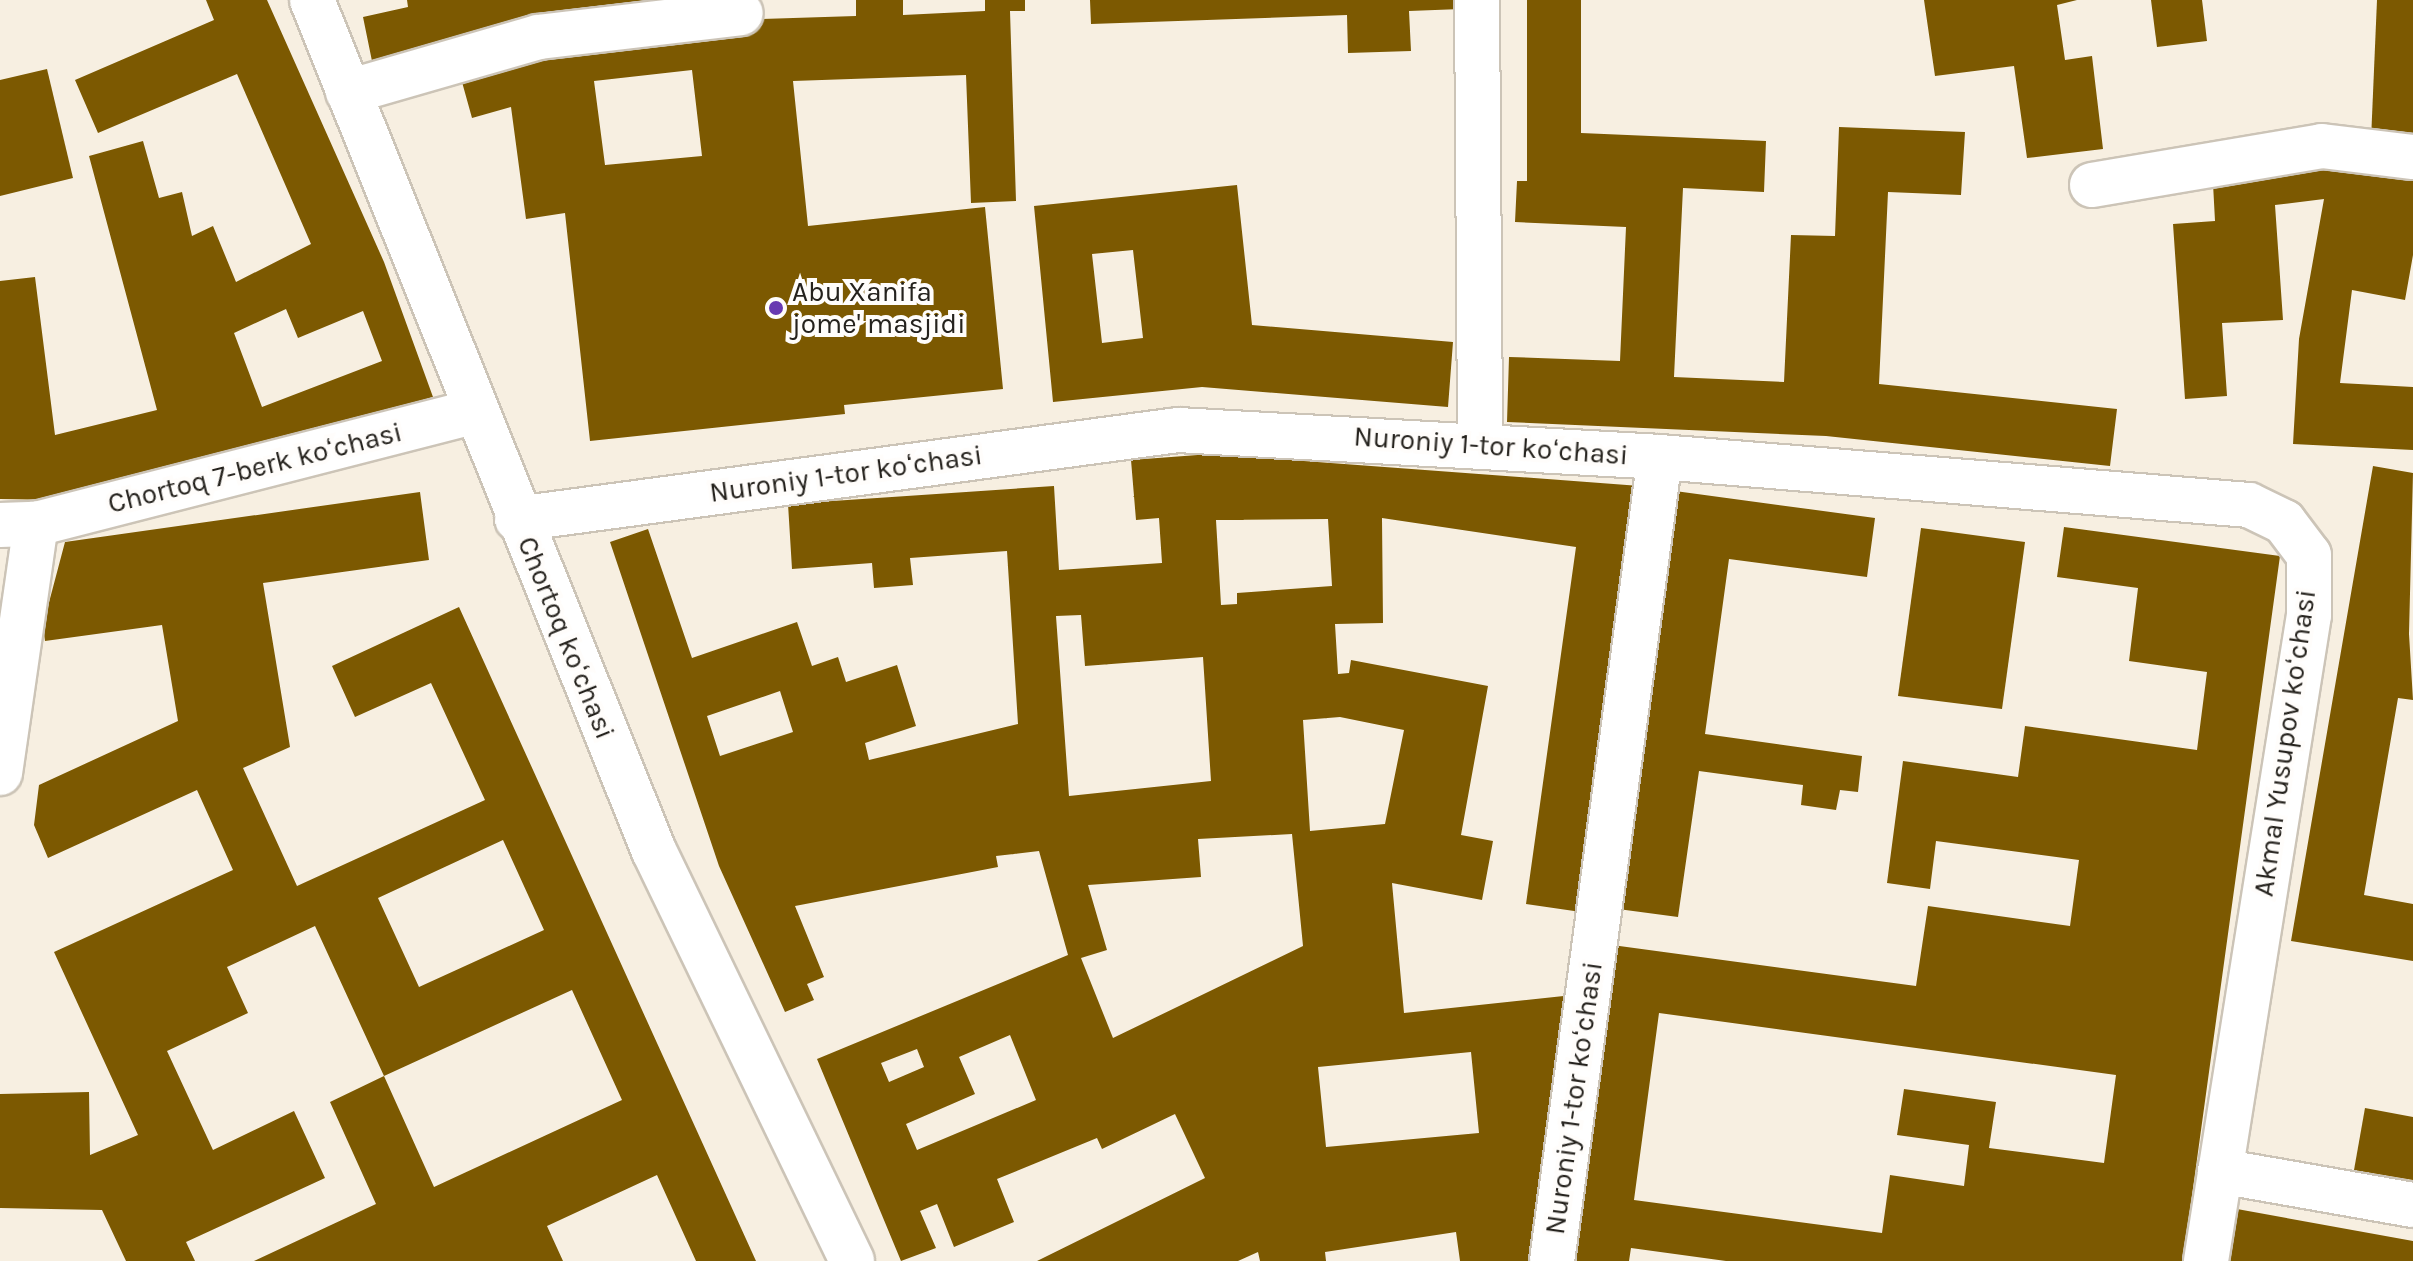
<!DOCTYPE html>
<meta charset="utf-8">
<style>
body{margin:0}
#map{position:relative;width:2413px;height:1261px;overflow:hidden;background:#f7efe1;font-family:Karla,sans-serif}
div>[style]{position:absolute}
.building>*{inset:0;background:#7c5901}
.roads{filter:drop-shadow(2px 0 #ccc4b7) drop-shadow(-2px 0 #ccc4b7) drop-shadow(0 2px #ccc4b7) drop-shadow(0 -2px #ccc4b7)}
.minor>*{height:44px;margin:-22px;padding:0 22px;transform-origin:22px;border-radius:22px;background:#fff}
.major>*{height:44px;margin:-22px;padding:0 22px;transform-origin:22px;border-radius:22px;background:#fff}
.dots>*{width:22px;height:22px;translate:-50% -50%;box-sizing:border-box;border:4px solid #fffdfb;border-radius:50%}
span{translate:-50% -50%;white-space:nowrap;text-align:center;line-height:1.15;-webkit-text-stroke:8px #fffdfb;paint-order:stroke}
.poi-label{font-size:28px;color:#25221d}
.left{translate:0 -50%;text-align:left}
.street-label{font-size:28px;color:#25221d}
</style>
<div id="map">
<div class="building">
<div style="clip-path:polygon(evenodd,206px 0,267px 0,384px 262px,433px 397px,225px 460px,62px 500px,0 499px,0 281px,35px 277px,55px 435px,157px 410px,89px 156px,143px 141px,159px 198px,182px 192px,192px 236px,213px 226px,236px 282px,311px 244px,237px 74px,98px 133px,75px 80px,214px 20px,206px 0,286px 309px,298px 338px,363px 311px,382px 361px,262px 407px,234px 333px,286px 309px)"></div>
<div style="clip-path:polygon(407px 0,690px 0,373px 66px,363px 17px,408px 7px)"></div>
<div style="clip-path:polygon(evenodd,856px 0,903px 0,903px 15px,985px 11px,985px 0,1025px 0,1025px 11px,1010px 11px,1016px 201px,971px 203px,966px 75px,793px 81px,808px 226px,985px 207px,1003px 389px,844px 405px,845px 414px,590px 441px,565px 213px,526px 219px,511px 107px,472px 118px,457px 64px,733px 20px,856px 16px,856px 0,692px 70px,702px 156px,605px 165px,594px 81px,692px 70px)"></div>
<div style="clip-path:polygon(1090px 0,1461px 0,1461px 9px,1409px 11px,1411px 51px,1348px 53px,1347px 15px,1091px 24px)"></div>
<div style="clip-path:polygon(1527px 0,1581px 0,1581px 133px,1766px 141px,1764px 192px,1683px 188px,1674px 377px,1784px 382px,1791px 235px,1835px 236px,1839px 127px,1965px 132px,1961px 195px,1888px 192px,1879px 384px,2117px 409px,2110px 466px,1826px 436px,1507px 422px,1509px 357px,1620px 361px,1626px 227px,1515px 222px,1517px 181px,1527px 181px)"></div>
<div style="clip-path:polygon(1924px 0,2077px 0,2057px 5px,2065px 60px,2092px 56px,2103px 149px,2027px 158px,2014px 66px,1935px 76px)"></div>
<div style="clip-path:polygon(2151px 0,2202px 0,2207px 41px,2157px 47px)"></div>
<div style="clip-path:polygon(2377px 0,2413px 0,2413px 147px,2371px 140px)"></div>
<div style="clip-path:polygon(47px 69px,73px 178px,0 196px,0 80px)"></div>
<div style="clip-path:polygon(2212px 165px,2413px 165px,2413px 255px,2405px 300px,2352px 290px,2340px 383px,2413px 387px,2413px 450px,2293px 444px,2299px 339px,2324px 199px,2275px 205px,2283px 320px,2222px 323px,2227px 396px,2185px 399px,2173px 224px,2215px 221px)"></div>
<div style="clip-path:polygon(evenodd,1237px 185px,1252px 325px,1453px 342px,1448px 407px,1202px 387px,1053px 402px,1034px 206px,1237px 185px,1133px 250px,1143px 338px,1102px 343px,1092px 254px,1133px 250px)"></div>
<div style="clip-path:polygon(evenodd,1211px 454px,1640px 486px,1581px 912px,1526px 904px,1576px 547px,1382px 518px,1383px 623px,1335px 624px,1338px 674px,1349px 673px,1351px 660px,1488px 686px,1461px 835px,1493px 841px,1482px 900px,1392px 883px,1404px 1013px,1573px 995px,1531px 1261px,1460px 1261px,1456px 1232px,1325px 1252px,1326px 1261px,1260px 1261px,1258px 1252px,1238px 1261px,1037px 1261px,1205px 1178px,1175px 1114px,1102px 1149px,1097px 1138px,997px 1179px,1014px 1222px,954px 1247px,937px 1204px,920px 1211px,936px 1248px,901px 1261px,817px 1059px,1068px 955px,1039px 851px,996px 856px,998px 867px,795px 906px,824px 977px,807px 984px,814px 1000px,785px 1012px,719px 866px,610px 542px,648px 529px,692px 658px,797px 622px,812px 666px,838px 657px,846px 682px,897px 665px,916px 726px,865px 743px,869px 760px,1018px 724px,1007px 551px,910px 558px,913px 585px,874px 588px,872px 563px,792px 569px,788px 504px,1054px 486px,1059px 570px,1162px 563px,1159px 518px,1136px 520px,1131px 460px,1211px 454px,1328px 519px,1332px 586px,1237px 593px,1237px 604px,1221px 605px,1216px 520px,1328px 519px,1211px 454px,1081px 615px,1085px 666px,1203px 657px,1211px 781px,1069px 796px,1056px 616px,1081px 615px,1211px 454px,780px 691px,793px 732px,720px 756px,707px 716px,780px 691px,1211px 454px,1340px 717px,1404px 730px,1385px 824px,1310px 831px,1303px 720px,1340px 717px,1211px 454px,1292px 834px,1303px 946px,1113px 1038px,1081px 958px,1107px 950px,1088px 885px,1201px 877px,1198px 839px,1292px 834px,1211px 454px,1010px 1035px,1036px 1100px,917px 1150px,906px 1124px,975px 1094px,959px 1057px,1010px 1035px,1211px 454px,917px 1049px,924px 1067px,889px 1082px,881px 1063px,917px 1049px,1211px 454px,1471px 1052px,1479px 1133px,1326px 1147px,1318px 1067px,1471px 1052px)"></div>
<div style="clip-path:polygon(2373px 466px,2413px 473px,2409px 634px,2413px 700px,2398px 698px,2364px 895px,2413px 904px,2413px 961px,2291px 941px)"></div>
<div style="clip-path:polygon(1675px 491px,1875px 518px,1867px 577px,1729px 559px,1705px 734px,1862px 756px,1858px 792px,1840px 790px,1836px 810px,1801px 805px,1803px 785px,1699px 771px,1678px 917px,1618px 909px)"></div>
<div style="clip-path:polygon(evenodd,420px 492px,429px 560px,263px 583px,290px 747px,243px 768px,297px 886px,485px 800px,431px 683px,355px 717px,332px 666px,459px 607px,756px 1261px,696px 1261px,657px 1175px,547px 1226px,563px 1261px,254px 1261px,376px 1204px,330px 1102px,384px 1076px,434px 1187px,622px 1100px,572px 990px,384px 1076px,315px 926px,227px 967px,248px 1013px,167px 1051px,213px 1150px,294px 1111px,325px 1178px,186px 1242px,195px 1261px,126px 1261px,102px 1210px,0 1208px,0 1094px,89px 1092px,90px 1155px,138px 1135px,54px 952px,233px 870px,197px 790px,48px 858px,34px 825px,39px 785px,178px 721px,162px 625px,45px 641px,43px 625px,65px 542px,420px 492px,503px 840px,544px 930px,419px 987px,378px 898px,503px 840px)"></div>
<div style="clip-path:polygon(evenodd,2064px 527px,2280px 556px,2183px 1261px,1726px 1261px,1631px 1248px,1629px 1261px,1569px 1261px,1612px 945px,1916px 986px,1928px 906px,2070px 926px,2079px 860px,1936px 841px,1930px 889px,1887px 883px,1903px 761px,2018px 777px,2025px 726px,2197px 750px,2207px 672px,2129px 661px,2138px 588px,2057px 577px,2064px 527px,1659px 1013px,2116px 1075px,2104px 1163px,1989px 1148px,1996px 1102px,1904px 1089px,1897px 1135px,1969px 1145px,1964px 1186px,1890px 1175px,1882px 1233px,1634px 1200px,1659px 1013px)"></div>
<div style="clip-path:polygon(1921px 528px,2025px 542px,2002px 709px,1898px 696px)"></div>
<div style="clip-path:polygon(2365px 1108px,2413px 1117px,2413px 1180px,2354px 1170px)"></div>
<div style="clip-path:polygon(2237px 1209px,2413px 1241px,2413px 1261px,2228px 1261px)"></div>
</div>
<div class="roads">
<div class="minor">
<div style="left:1477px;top:0;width:444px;rotate:89.6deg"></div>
<div style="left:348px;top:92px;width:198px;rotate:-16.1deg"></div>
<div style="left:538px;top:37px;width:204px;rotate:-6.7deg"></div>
<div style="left:2092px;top:185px;width:233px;rotate:-9.6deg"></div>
<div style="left:2322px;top:146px;width:92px;rotate:6.9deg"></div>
<div style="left:1660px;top:457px;width:591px;rotate:4.66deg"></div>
<div style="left:2249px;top:505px;width:39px;rotate:26deg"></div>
<div style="left:2284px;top:522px;width:41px;rotate:52.9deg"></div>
<div style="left:2309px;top:555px;width:60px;rotate:90deg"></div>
<div style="left:2309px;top:615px;width:654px;rotate:99.06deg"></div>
<div style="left:517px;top:519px;width:667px;rotate:-7.67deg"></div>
<div style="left:1178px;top:430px;width:483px;rotate:3.2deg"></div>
<div style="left:1660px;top:457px;width:811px;rotate:97.65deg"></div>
<div style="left:0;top:525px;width:36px;rotate:-2deg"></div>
<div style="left:36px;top:524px;width:451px;rotate:-14.4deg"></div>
<div style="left:0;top:773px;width:252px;rotate:-81.8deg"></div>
<div style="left:2220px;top:1171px;width:196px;rotate:10deg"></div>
</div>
<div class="major">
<div style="left:312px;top:0;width:917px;rotate:68.11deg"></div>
<div style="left:654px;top:851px;width:455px;rotate:64.2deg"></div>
</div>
</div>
<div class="dots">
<div style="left:776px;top:308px;background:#683ab1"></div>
</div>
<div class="poi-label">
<span class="left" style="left:792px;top:308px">Abu Xanifa<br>jome' masjidi</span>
</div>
<div class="street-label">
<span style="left:1491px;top:446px;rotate:4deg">Nuroniy 1-tor koʻchasi</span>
<span style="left:255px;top:468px;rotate:-14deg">Chortoq 7-berk koʻchasi</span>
<span style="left:846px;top:474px;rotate:-8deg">Nuroniy 1-tor koʻchasi</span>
<span style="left:566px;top:638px;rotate:68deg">Chortoq koʻchasi</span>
<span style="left:2285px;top:743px;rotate:-82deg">Akmal Yusupov koʻchasi</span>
<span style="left:1574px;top:1098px;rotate:-82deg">Nuroniy 1-tor koʻchasi</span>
</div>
</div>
